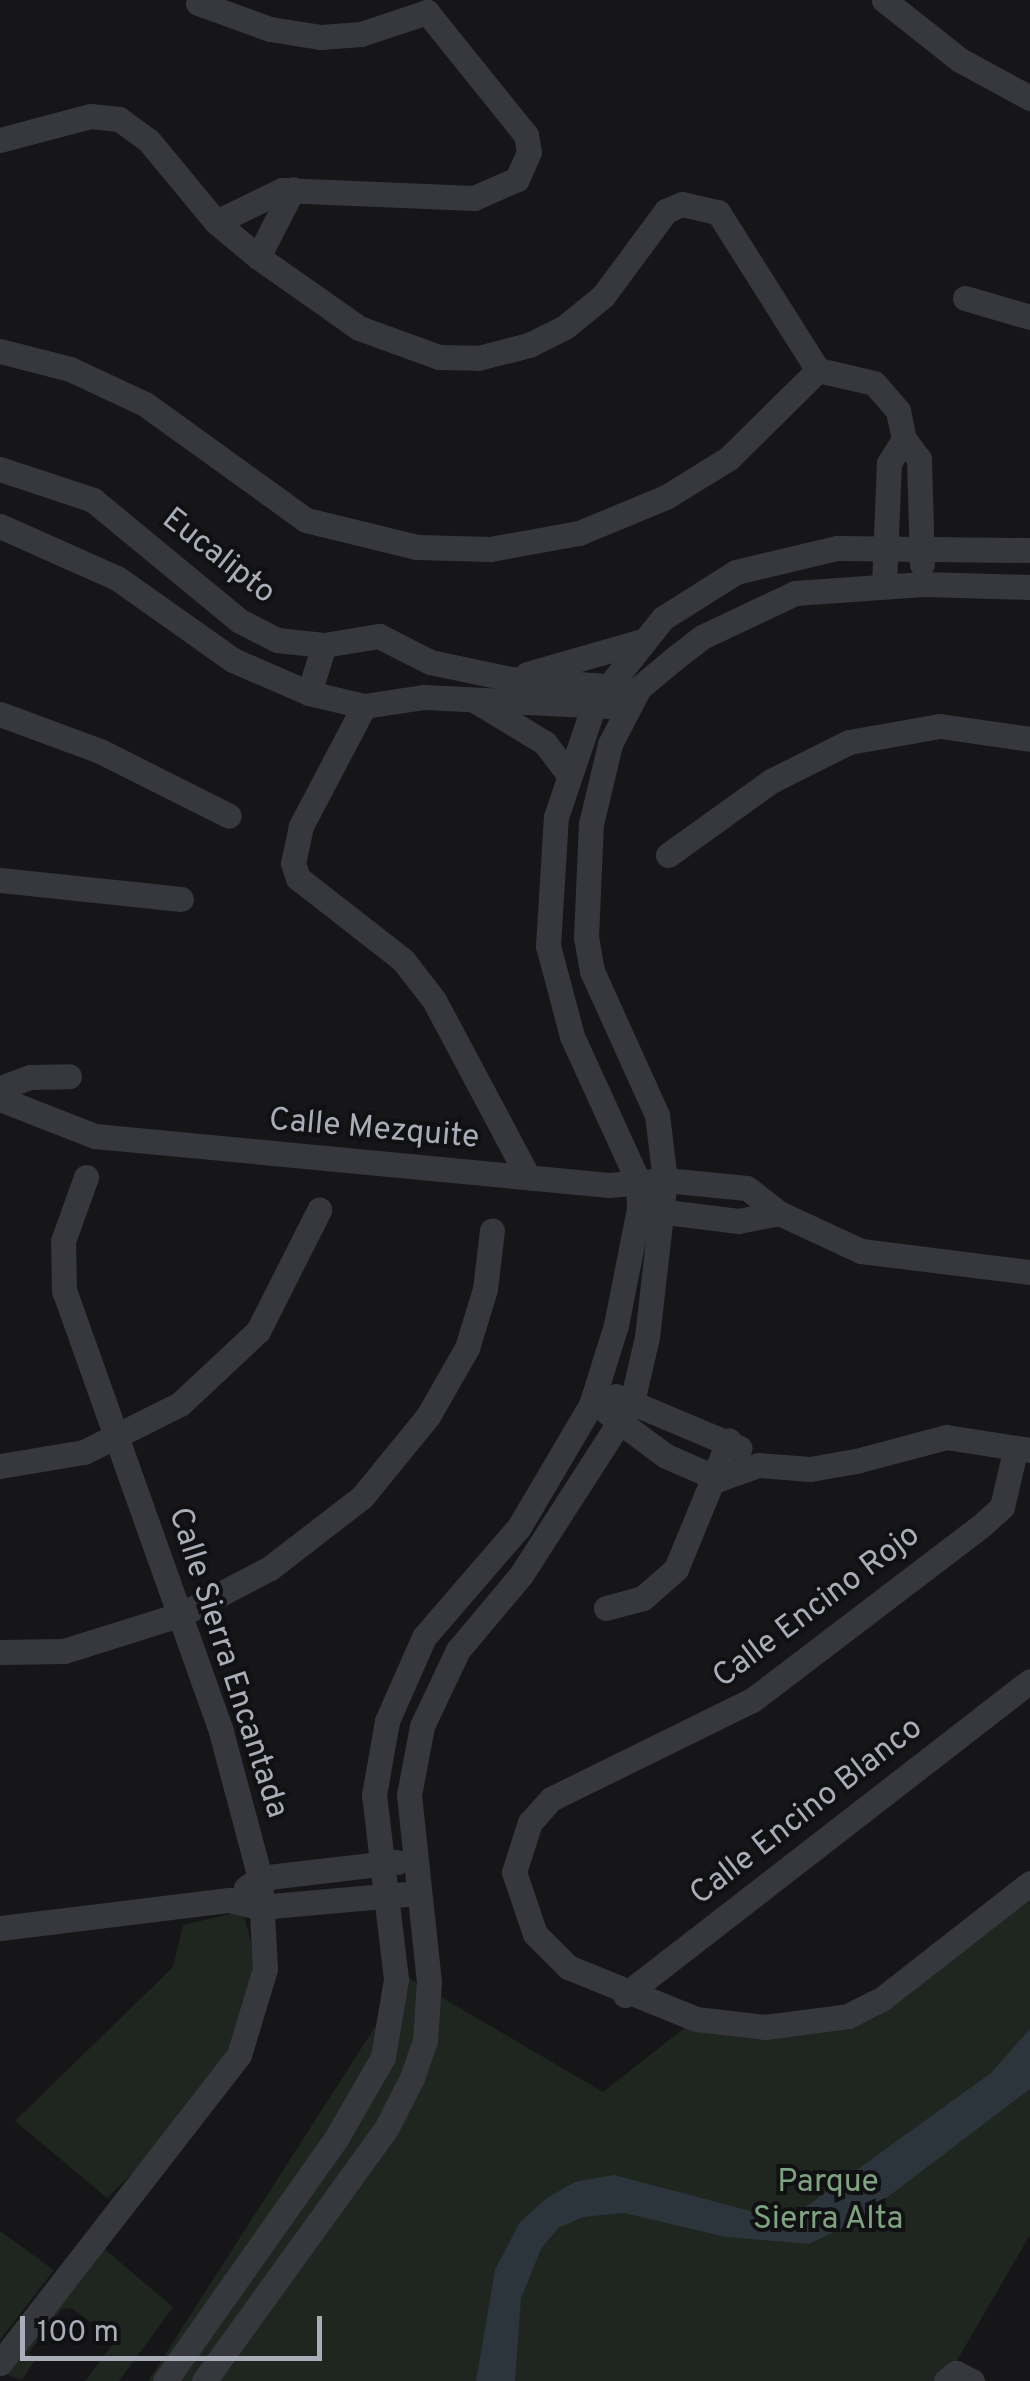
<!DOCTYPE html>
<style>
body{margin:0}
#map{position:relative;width:1030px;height:2381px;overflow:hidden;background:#161618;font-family:Overpass,sans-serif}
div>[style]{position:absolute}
.green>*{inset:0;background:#1e261f}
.water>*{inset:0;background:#2c353c}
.minor>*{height:25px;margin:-12.5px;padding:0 12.5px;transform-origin:12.5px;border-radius:12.5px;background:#37383d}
span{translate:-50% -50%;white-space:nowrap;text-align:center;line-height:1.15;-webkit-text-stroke:8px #111113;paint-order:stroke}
.street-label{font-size:32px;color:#a8adb8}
.park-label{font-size:32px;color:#7fa381}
.scale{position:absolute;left:20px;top:2316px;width:302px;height:45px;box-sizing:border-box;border:5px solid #a8adb8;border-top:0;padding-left:12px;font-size:30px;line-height:35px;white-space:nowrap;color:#a8adb8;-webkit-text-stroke:8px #111113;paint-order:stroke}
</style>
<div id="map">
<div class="green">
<div style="clip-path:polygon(1030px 1883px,1030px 2235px,945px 2381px,148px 2381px,407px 1977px,603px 2092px,696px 2019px,848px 2016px)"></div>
<div style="clip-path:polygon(243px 1911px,259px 1975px,242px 2038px,170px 2136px,107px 2198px,15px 2121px,173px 1967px,183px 1925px)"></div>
<div style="clip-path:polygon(0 2231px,54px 2270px,0 2340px)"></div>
<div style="clip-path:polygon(94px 2240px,173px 2307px,119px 2381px,85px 2381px,115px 2341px,72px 2308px,62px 2309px,29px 2353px,36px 2359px,22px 2380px,0 2372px)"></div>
</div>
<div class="water">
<div style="clip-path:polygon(1030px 2029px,1030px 2089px,856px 2221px,809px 2244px,726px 2237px,624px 2213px,583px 2217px,558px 2228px,541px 2249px,521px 2298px,515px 2381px,476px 2381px,495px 2270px,520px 2222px,547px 2198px,575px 2182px,614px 2175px,762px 2214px,797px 2213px,991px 2073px)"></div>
</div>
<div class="minor">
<div style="left:884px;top:0;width:97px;rotate:38.3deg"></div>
<div style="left:960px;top:60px;width:80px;rotate:28.5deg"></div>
<div style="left:198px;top:3px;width:77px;rotate:19.9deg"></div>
<div style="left:270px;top:29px;width:52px;rotate:8.9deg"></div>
<div style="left:321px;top:37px;width:40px;rotate:-4.3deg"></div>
<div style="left:361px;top:34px;width:70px;rotate:-18.4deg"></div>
<div style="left:427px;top:12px;width:158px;rotate:51.2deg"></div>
<div style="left:526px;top:135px;width:17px;rotate:80deg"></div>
<div style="left:529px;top:152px;width:30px;rotate:114deg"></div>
<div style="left:517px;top:179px;width:47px;rotate:156.2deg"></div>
<div style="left:474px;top:198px;width:192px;rotate:-177.6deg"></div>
<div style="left:282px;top:190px;width:73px;rotate:154.1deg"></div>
<div style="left:0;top:140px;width:93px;rotate:-14.9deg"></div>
<div style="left:90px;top:116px;width:29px;rotate:6deg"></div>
<div style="left:119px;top:119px;width:37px;rotate:36deg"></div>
<div style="left:149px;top:141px;width:105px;rotate:50.4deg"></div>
<div style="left:216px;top:222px;width:55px;rotate:39.8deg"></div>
<div style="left:258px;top:257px;width:123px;rotate:35.1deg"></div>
<div style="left:359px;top:328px;width:85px;rotate:19.9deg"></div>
<div style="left:439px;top:357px;width:39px;rotate:1deg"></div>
<div style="left:478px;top:358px;width:53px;rotate:-14.3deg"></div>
<div style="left:529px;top:345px;width:40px;rotate:-26.6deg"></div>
<div style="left:565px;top:327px;width:49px;rotate:-39.2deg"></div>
<div style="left:603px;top:296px;width:106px;rotate:-53.5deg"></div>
<div style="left:666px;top:211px;width:17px;rotate:-24deg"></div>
<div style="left:682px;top:204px;width:37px;rotate:13deg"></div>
<div style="left:718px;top:212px;width:187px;rotate:57.7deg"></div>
<div style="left:818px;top:370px;width:57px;rotate:13.1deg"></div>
<div style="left:874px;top:383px;width:37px;rotate:49deg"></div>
<div style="left:898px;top:411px;width:29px;rotate:78deg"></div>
<div style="left:904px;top:439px;width:25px;rotate:53deg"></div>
<div style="left:919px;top:459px;width:105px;rotate:88.4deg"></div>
<div style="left:258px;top:257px;width:76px;rotate:-62.8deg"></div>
<div style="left:965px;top:298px;width:68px;rotate:16.3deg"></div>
<div style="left:0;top:351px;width:72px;rotate:14.4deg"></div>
<div style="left:70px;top:369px;width:83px;rotate:25deg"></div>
<div style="left:145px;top:404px;width:198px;rotate:35.8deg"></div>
<div style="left:306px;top:520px;width:114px;rotate:13.7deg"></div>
<div style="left:417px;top:547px;width:73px;rotate:1.6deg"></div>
<div style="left:490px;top:549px;width:90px;rotate:-10.2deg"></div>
<div style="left:579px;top:533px;width:94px;rotate:-22.5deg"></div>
<div style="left:666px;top:497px;width:74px;rotate:-31.8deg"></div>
<div style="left:729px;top:458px;width:125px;rotate:-44.7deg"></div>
<div style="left:0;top:469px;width:98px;rotate:18.4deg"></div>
<div style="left:93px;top:500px;width:190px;rotate:39.5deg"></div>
<div style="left:240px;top:621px;width:42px;rotate:27.2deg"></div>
<div style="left:277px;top:640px;width:47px;rotate:6.1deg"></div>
<div style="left:324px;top:645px;width:56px;rotate:-9.3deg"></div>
<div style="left:379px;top:636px;width:57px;rotate:27deg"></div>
<div style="left:430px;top:662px;width:83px;rotate:11.9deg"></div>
<div style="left:511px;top:679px;width:108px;rotate:4.2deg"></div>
<div style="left:0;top:526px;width:128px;rotate:24deg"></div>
<div style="left:117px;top:578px;width:142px;rotate:35.3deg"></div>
<div style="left:233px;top:660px;width:83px;rotate:23.5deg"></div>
<div style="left:309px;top:693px;width:57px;rotate:13.3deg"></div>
<div style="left:364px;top:706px;width:61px;rotate:-8.5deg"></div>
<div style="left:424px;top:697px;width:184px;rotate:2.8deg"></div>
<div style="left:884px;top:586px;width:123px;rotate:-87.7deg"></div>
<div style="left:889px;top:463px;width:28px;rotate:-58deg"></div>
<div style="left:527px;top:674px;width:120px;rotate:-16deg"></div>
<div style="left:309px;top:693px;width:50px;rotate:-72.6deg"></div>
<div style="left:476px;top:701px;width:81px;rotate:31.3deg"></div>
<div style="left:545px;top:743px;width:36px;rotate:53deg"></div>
<div style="left:364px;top:706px;width:136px;rotate:117.7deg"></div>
<div style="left:301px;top:826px;width:38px;rotate:102deg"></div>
<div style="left:293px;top:863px;width:16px;rotate:72deg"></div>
<div style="left:298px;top:878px;width:133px;rotate:38deg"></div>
<div style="left:403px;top:960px;width:51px;rotate:52.2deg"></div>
<div style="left:434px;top:1000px;width:200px;rotate:62deg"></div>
<div style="left:0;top:714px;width:107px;rotate:20.3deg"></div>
<div style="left:100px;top:751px;width:144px;rotate:26.7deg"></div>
<div style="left:668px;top:855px;width:127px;rotate:-35.7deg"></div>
<div style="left:771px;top:781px;width:87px;rotate:-26.6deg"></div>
<div style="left:849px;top:742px;width:92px;rotate:-10deg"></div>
<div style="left:940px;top:726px;width:91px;rotate:8.2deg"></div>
<div style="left:0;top:880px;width:182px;rotate:6deg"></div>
<div style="left:0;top:1088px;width:32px;rotate:-20deg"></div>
<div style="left:30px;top:1077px;width:39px;rotate:-1deg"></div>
<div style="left:0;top:1099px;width:102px;rotate:21.3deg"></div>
<div style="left:95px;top:1136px;width:516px;rotate:5.45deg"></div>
<div style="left:609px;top:1185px;width:56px;rotate:-5.1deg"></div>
<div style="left:665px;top:1180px;width:82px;rotate:5.6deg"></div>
<div style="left:747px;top:1188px;width:41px;rotate:38deg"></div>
<div style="left:779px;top:1213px;width:90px;rotate:24.9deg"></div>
<div style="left:861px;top:1251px;width:170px;rotate:7.1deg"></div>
<div style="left:650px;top:1210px;width:89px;rotate:7.1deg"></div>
<div style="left:738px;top:1221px;width:42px;rotate:-11deg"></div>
<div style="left:616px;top:1396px;width:134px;rotate:22.8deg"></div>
<div style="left:608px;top:1413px;width:72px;rotate:36.6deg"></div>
<div style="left:666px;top:1456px;width:58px;rotate:23.5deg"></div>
<div style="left:719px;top:1479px;width:41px;rotate:-19.7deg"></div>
<div style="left:758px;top:1465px;width:52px;rotate:4.4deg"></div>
<div style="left:810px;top:1469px;width:47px;rotate:-9.9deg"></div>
<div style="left:856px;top:1461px;width:93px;rotate:-14.9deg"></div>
<div style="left:946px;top:1437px;width:85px;rotate:8.8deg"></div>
<div style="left:1015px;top:1451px;width:57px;rotate:103.1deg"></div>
<div style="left:1002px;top:1507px;width:27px;rotate:138deg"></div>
<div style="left:982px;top:1525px;width:289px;rotate:142.7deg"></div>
<div style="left:752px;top:1700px;width:224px;rotate:153.8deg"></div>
<div style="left:551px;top:1799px;width:31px;rotate:132deg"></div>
<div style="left:530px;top:1822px;width:52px;rotate:107.7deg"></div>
<div style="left:514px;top:1872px;width:65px;rotate:71.3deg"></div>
<div style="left:535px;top:1934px;width:47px;rotate:45deg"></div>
<div style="left:568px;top:1967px;width:138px;rotate:22.1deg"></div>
<div style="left:696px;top:2019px;width:69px;rotate:6.6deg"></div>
<div style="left:765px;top:2027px;width:84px;rotate:-7.5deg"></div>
<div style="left:848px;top:2016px;width:39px;rotate:-27deg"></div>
<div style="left:883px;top:1998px;width:187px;rotate:-38deg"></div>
<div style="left:0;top:1466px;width:85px;rotate:-9.5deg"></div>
<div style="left:84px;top:1452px;width:107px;rotate:-26.6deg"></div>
<div style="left:180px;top:1404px;width:107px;rotate:-43.1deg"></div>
<div style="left:258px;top:1331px;width:136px;rotate:-63.2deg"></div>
<div style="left:606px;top:1608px;width:38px;rotate:-15deg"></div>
<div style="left:643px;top:1598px;width:44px;rotate:-41.3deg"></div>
<div style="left:676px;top:1569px;width:139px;rotate:-67.7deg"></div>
<div style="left:0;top:1652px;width:64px;rotate:-0.9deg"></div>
<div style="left:64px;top:1651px;width:124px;rotate:-17.4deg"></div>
<div style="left:182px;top:1614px;width:99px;rotate:-27.6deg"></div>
<div style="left:270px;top:1568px;width:116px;rotate:-37.7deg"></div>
<div style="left:362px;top:1497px;width:104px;rotate:-50.8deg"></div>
<div style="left:428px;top:1416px;width:78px;rotate:-60.2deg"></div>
<div style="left:467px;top:1348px;width:62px;rotate:-73deg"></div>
<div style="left:485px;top:1289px;width:59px;rotate:-83.2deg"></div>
<div style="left:246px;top:1888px;width:17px;rotate:-36deg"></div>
<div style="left:260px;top:1878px;width:138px;rotate:-6.7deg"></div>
<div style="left:0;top:1928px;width:231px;rotate:-7deg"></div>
<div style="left:229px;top:1900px;width:32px;rotate:13deg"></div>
<div style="left:260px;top:1907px;width:148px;rotate:-5.1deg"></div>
<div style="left:625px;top:1995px;width:512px;rotate:-37.79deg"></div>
<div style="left:0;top:2363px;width:390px;rotate:-52.2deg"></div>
<div style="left:239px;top:2055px;width:90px;rotate:-73.2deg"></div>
<div style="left:265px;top:1969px;width:91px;rotate:-93.1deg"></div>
<div style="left:260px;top:1878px;width:152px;rotate:-104.9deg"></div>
<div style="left:221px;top:1731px;width:467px;rotate:-109.6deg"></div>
<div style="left:64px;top:1291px;width:50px;rotate:-91.1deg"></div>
<div style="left:63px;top:1241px;width:68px;rotate:-70.2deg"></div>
<div style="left:165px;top:2381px;width:299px;rotate:-54.8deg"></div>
<div style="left:337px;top:2137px;width:92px;rotate:-60.1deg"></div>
<div style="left:383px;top:2057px;width:79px;rotate:-80.5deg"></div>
<div style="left:396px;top:1979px;width:185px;rotate:-96.8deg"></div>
<div style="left:374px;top:1795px;width:75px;rotate:-80deg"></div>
<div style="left:387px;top:1721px;width:92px;rotate:-66.2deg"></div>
<div style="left:424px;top:1637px;width:145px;rotate:-49.2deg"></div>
<div style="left:519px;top:1527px;width:142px;rotate:-59.5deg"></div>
<div style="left:591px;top:1405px;width:84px;rotate:-72.6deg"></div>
<div style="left:616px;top:1325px;width:118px;rotate:-78.8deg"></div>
<div style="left:639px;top:1209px;width:28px;rotate:-92deg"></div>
<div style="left:638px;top:1181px;width:159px;rotate:-114.5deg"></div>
<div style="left:572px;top:1036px;width:93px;rotate:-104.9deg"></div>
<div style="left:548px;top:946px;width:129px;rotate:-86.5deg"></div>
<div style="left:556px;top:817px;width:118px;rotate:-71.3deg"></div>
<div style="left:594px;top:705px;width:111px;rotate:-51.6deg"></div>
<div style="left:663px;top:618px;width:86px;rotate:-32.2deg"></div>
<div style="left:736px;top:572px;width:104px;rotate:-13.4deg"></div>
<div style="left:837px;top:548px;width:193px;rotate:0.6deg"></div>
<div style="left:204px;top:2381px;width:313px;rotate:-54.2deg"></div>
<div style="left:387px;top:2127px;width:55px;rotate:-63deg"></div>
<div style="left:412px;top:2078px;width:39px;rotate:-71deg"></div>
<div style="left:425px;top:2041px;width:59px;rotate:-86.1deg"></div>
<div style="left:429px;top:1982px;width:188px;rotate:-96.1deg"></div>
<div style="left:409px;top:1795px;width:70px;rotate:-79.3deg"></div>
<div style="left:422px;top:1726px;width:84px;rotate:-64.7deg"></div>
<div style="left:458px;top:1650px;width:98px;rotate:-50deg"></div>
<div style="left:521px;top:1575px;width:206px;rotate:-57.3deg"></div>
<div style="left:632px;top:1402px;width:67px;rotate:-77deg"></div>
<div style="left:647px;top:1337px;width:158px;rotate:-83.5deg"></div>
<div style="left:665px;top:1180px;width:65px;rotate:-97deg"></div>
<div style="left:657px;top:1115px;width:158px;rotate:-114.3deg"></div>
<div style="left:592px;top:971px;width:35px;rotate:-100deg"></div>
<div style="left:586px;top:937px;width:113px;rotate:-87.5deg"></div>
<div style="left:591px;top:824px;width:82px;rotate:-76.6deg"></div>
<div style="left:610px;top:744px;width:63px;rotate:-62.6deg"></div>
<div style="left:639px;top:688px;width:47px;rotate:-39.8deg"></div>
<div style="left:675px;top:658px;width:34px;rotate:-38deg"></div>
<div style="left:702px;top:637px;width:103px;rotate:-25.3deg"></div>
<div style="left:795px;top:593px;width:128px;rotate:-4deg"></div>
<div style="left:923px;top:584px;width:107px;rotate:1.6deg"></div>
<div style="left:946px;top:2381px;width:13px;rotate:-39deg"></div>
<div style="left:956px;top:2373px;width:18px;rotate:27deg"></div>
</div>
<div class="street-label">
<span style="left:218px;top:557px;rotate:38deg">Eucalipto</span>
<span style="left:374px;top:1130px;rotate:5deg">Calle Mezquite</span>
<span style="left:817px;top:1607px;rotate:-37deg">Calle Encino Rojo</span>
<span style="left:227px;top:1663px;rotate:72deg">Calle Sierra Encantada</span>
<span style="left:807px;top:1812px;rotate:-38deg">Calle Encino Blanco</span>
</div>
<div class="park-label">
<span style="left:828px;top:2202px">Parque<br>Sierra Alta</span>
</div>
<div class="scale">100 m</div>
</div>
